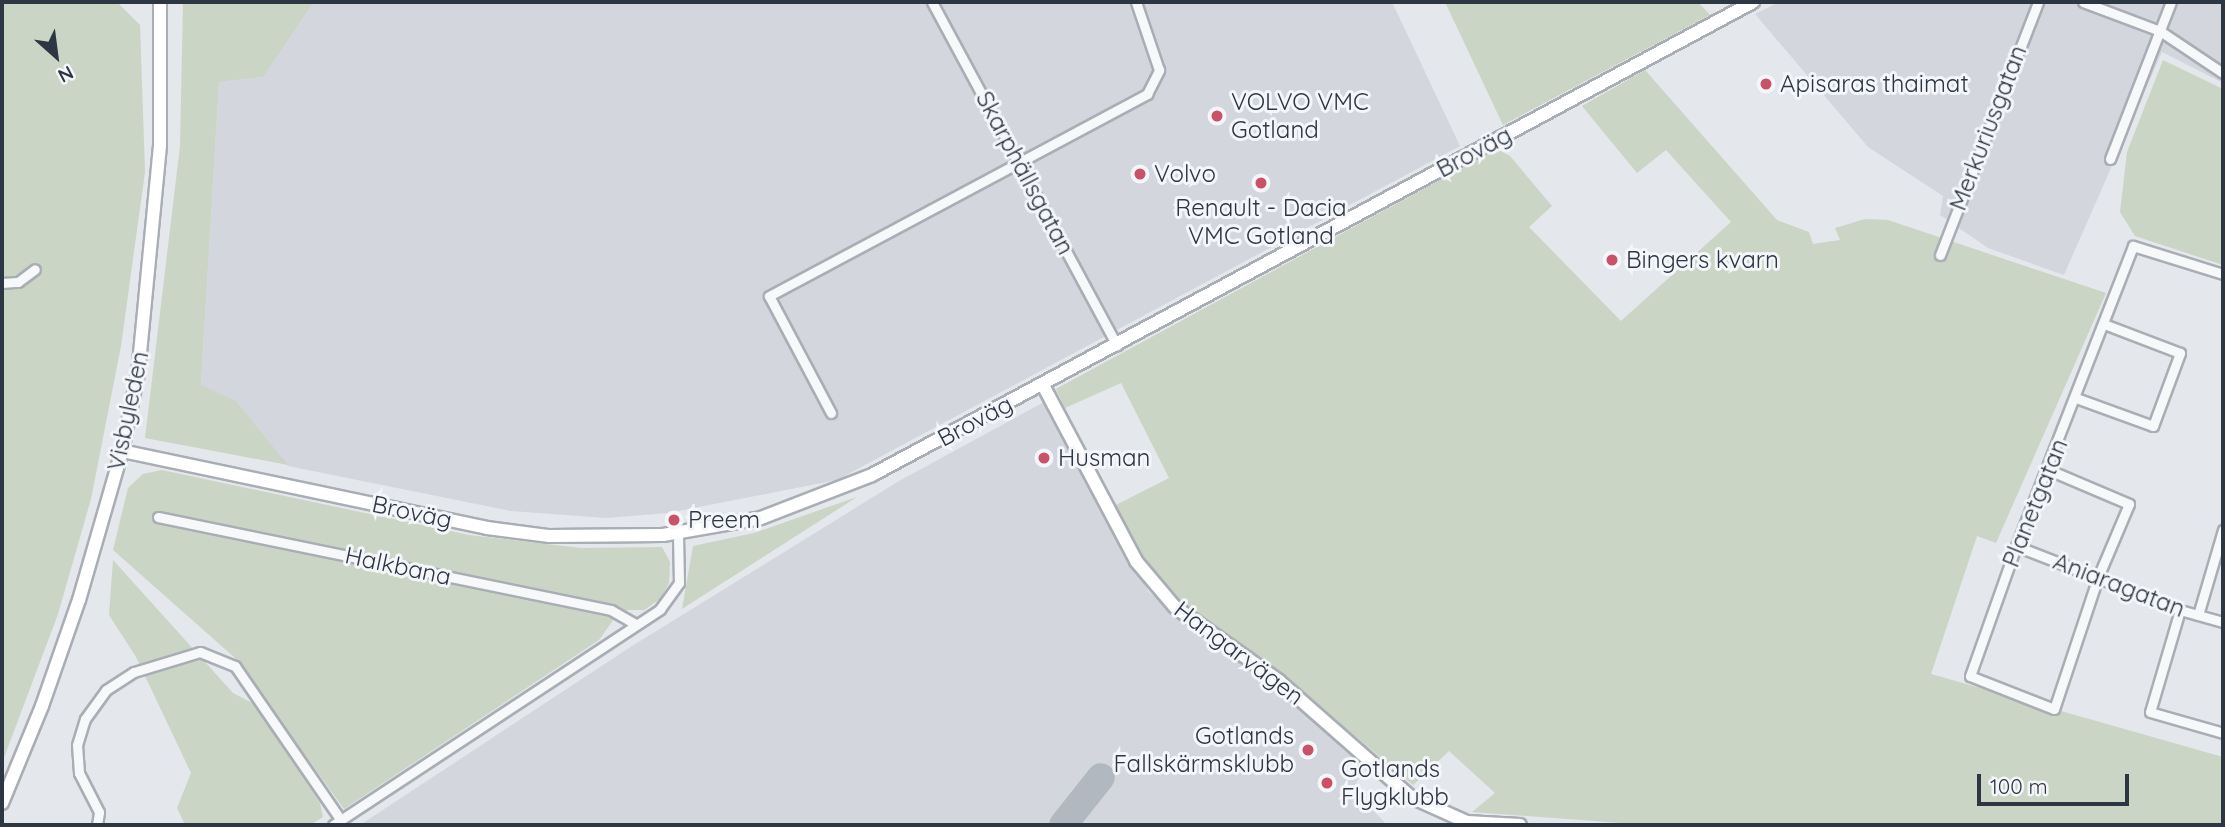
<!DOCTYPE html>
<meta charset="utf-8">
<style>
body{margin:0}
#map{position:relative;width:2225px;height:827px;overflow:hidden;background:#e4e7eb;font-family:Quicksand,sans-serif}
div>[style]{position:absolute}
.built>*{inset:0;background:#d3d7dd}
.green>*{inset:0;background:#cad5c6}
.taxiway>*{height:28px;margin:-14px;padding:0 14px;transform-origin:14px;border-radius:14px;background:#b2b8c0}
.roads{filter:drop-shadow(2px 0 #a9aeb5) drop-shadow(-2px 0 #a9aeb5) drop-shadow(0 2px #a9aeb5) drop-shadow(0 -2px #a9aeb5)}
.street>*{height:9px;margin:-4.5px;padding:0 4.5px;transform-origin:4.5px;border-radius:4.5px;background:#f7f8fa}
.secondary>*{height:12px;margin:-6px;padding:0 6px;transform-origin:6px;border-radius:6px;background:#fff}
.dots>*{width:19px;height:19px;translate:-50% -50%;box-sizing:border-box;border:4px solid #f4f6f9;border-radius:50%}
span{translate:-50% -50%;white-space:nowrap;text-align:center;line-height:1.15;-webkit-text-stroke:6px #f4f6f9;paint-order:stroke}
.poi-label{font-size:24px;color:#2d3643}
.left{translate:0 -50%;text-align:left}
.right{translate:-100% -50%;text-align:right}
.street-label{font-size:24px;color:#2d3643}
.frame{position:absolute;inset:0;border:4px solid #2d3643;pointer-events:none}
.north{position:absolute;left:21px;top:21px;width:70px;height:70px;-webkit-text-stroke:5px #f4f6f9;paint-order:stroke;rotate:152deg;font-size:19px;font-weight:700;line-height:28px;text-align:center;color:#2d3643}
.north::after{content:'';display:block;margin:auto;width:24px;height:32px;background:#2d3643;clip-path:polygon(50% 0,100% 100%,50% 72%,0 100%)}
.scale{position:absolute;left:1977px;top:774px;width:152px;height:32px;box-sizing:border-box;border:4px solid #2d3643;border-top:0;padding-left:9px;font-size:21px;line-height:24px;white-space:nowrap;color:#2d3643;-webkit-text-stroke:5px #f4f6f9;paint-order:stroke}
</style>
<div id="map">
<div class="built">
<div style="clip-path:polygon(314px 2px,1392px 2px,1460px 146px,837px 480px,668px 513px,606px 518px,511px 511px,288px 466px,236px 401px,201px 386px,219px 82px,263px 77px)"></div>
<div style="clip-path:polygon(1779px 2px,2223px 2px,2223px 83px,2162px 52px,2064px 275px,1988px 248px,1940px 215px,1943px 196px,1868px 147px,1755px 14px)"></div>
<div style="clip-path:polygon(1044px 402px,1149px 592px,1266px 680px,1365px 767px,1353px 789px,1387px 825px,360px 825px,632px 646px,899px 481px)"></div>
</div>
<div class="green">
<div style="clip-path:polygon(2px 2px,117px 2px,140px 25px,145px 172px,121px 346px,91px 499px,58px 614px,2px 763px)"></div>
<div style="clip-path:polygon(183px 2px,314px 2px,263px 77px,219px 82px,201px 385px,236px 401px,288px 465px,145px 438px,180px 146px)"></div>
<div style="clip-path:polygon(1445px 2px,1698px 2px,1710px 15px,1503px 125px)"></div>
<div style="clip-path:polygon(2163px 60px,2223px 89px,2223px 265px,2135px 236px,2120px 212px,2127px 152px)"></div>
<div style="clip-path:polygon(1645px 70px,1777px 220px,1809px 232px,1813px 244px,1840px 240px,1835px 228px,1865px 219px,1888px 220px,2106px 293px,1996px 543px,1977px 536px,1931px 674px,2223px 757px,2223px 825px,1647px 825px,1472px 812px,1495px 793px,1449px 751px,1413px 785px,1276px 669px,1179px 602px,1146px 565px,1114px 506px,1169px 478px,1121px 383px,1065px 408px,1056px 389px,1497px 149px,1510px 156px,1552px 206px,1529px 227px,1621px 321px,1731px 222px,1666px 150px,1637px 173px,1582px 106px)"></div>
<div style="clip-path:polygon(162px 470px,469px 535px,581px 548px,662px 547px,670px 562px,669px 583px,660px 599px,644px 610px,628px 610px,616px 616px,599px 640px,344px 809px,234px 657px,113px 550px,128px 488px,143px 474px)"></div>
<div style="clip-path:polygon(857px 497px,682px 609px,693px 546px,754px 533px)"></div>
<div style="clip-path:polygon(113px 560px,233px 693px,254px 704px,320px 803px,323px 817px,310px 825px,185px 825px,177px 808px,191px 773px,136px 657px,109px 615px)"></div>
</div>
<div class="taxiway">
<div style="left:1063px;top:825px;width:61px;rotate:-51.6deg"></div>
</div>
<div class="roads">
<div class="street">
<div style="left:932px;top:2px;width:390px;rotate:61.7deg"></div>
<div style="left:2083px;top:2px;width:82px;rotate:20.6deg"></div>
<div style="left:2160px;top:31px;width:76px;rotate:33.7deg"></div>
<div style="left:2110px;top:159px;width:168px;rotate:-68.8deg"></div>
<div style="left:1940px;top:255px;width:271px;rotate:-68.8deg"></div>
<div style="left:2px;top:283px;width:16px;rotate:-4deg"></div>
<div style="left:18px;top:282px;width:21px;rotate:-37deg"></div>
<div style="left:2076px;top:398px;width:82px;rotate:20deg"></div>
<div style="left:2153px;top:426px;width:78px;rotate:-69.7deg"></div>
<div style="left:2180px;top:353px;width:81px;rotate:-159.1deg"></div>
<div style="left:831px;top:413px;width:132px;rotate:-117.9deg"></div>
<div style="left:769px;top:296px;width:429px;rotate:-28.1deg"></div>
<div style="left:1147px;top:94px;width:27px;rotate:-63deg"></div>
<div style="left:1159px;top:70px;width:72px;rotate:-108.7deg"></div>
<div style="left:2049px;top:470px;width:87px;rotate:23deg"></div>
<div style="left:2129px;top:504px;width:79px;rotate:113deg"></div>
<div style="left:2098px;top:577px;width:139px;rotate:108.4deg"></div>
<div style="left:2054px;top:709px;width:90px;rotate:-158.6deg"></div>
<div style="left:1970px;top:676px;width:138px;rotate:-70.5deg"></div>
<div style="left:2016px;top:546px;width:322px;rotate:-68.7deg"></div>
<div style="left:2133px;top:246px;width:94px;rotate:17.3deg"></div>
<div style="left:158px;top:517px;width:462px;rotate:11.6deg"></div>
<div style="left:611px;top:610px;width:28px;rotate:30deg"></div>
<div style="left:2016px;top:546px;width:176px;rotate:21.3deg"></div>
<div style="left:2180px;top:610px;width:45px;rotate:15.6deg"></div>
<div style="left:2180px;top:610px;width:106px;rotate:106.4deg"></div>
<div style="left:2150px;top:712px;width:76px;rotate:16deg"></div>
<div style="left:2198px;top:615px;width:89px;rotate:-73.6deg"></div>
<div style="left:97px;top:825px;width:13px;rotate:-81deg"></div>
<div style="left:99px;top:812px;width:44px;rotate:-117.1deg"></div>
<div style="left:79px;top:773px;width:28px;rotate:-94deg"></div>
<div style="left:77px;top:745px;width:27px;rotate:-73deg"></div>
<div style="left:85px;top:719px;width:36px;rotate:-54deg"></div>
<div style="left:106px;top:690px;width:33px;rotate:-33deg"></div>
<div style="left:134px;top:672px;width:69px;rotate:-16.9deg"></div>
<div style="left:200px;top:652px;width:38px;rotate:22deg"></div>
<div style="left:235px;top:666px;width:187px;rotate:55.5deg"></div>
<div style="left:333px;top:825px;width:392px;rotate:-33.4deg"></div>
<div style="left:660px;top:609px;width:32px;rotate:-54deg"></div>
<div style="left:679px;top:583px;width:49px;rotate:-91.2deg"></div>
</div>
<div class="secondary">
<div style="left:1043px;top:385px;width:199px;rotate:62.1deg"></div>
<div style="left:1136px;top:561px;width:60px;rotate:49.7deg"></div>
<div style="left:1175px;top:607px;width:128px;rotate:35.4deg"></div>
<div style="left:1279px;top:681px;width:176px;rotate:41.3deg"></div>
<div style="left:1411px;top:797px;width:61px;rotate:24.1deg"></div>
<div style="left:1467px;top:822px;width:53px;rotate:3.2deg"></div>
<div style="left:122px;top:451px;width:373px;rotate:11.9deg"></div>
<div style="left:487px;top:528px;width:63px;rotate:7.4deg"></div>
<div style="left:549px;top:536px;width:114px;rotate:-0.5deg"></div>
<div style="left:663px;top:535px;width:99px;rotate:-9.8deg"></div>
<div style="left:761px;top:518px;width:119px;rotate:-21.2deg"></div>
<div style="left:872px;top:475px;width:1000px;rotate:-28.23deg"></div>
<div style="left:2px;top:803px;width:105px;rotate:-67.6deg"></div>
<div style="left:42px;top:706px;width:112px;rotate:-70.8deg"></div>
<div style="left:79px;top:600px;width:155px;rotate:-73.9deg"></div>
<div style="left:122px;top:451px;width:79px;rotate:-78.3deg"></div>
<div style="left:138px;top:374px;width:230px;rotate:-84.5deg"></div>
<div style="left:160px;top:145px;width:143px;rotate:-90deg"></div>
</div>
</div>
<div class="dots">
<div style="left:1766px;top:84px;background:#c85267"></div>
<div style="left:1217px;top:116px;background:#c85267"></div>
<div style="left:1140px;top:174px;background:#c85267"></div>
<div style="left:1261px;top:183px;background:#c85267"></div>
<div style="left:1612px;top:260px;background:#c85267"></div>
<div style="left:1044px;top:458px;background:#c85267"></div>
<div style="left:674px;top:520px;background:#c85267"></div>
<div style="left:1308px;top:750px;background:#c85267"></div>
<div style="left:1327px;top:783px;background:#c85267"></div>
</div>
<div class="poi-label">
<span class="left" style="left:1780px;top:84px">Apisaras thaimat</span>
<span class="left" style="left:1231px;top:116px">VOLVO VMC<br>Gotland</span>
<span class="left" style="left:1154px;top:174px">Volvo</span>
<span style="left:1261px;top:222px">Renault - Dacia<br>VMC Gotland</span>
<span class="left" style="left:1626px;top:260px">Bingers kvarn</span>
<span class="left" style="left:1058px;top:458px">Husman</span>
<span class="left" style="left:688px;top:520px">Preem</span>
<span class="right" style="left:1294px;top:750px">Gotlands<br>Fallskärmsklubb</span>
<span class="left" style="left:1341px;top:783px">Gotlands<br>Flygklubb</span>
</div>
<div class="street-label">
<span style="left:1988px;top:128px;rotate:-69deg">Merkuriusgatan</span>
<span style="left:1474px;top:152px;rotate:-28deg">Broväg</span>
<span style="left:1025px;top:173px;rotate:62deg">Skarphällsgatan</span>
<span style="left:128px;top:411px;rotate:-78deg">Visbyleden</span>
<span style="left:975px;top:421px;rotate:-28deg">Broväg</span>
<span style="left:2035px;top:503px;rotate:-68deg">Planetgatan</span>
<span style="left:412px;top:512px;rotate:12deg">Broväg</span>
<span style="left:398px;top:566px;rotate:12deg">Halkbana</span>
<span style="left:2119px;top:585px;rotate:21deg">Aniaragatan</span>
<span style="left:1239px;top:653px;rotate:37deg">Hangarvägen</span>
</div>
<div class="frame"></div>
<div class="north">N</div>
<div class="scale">100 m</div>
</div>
